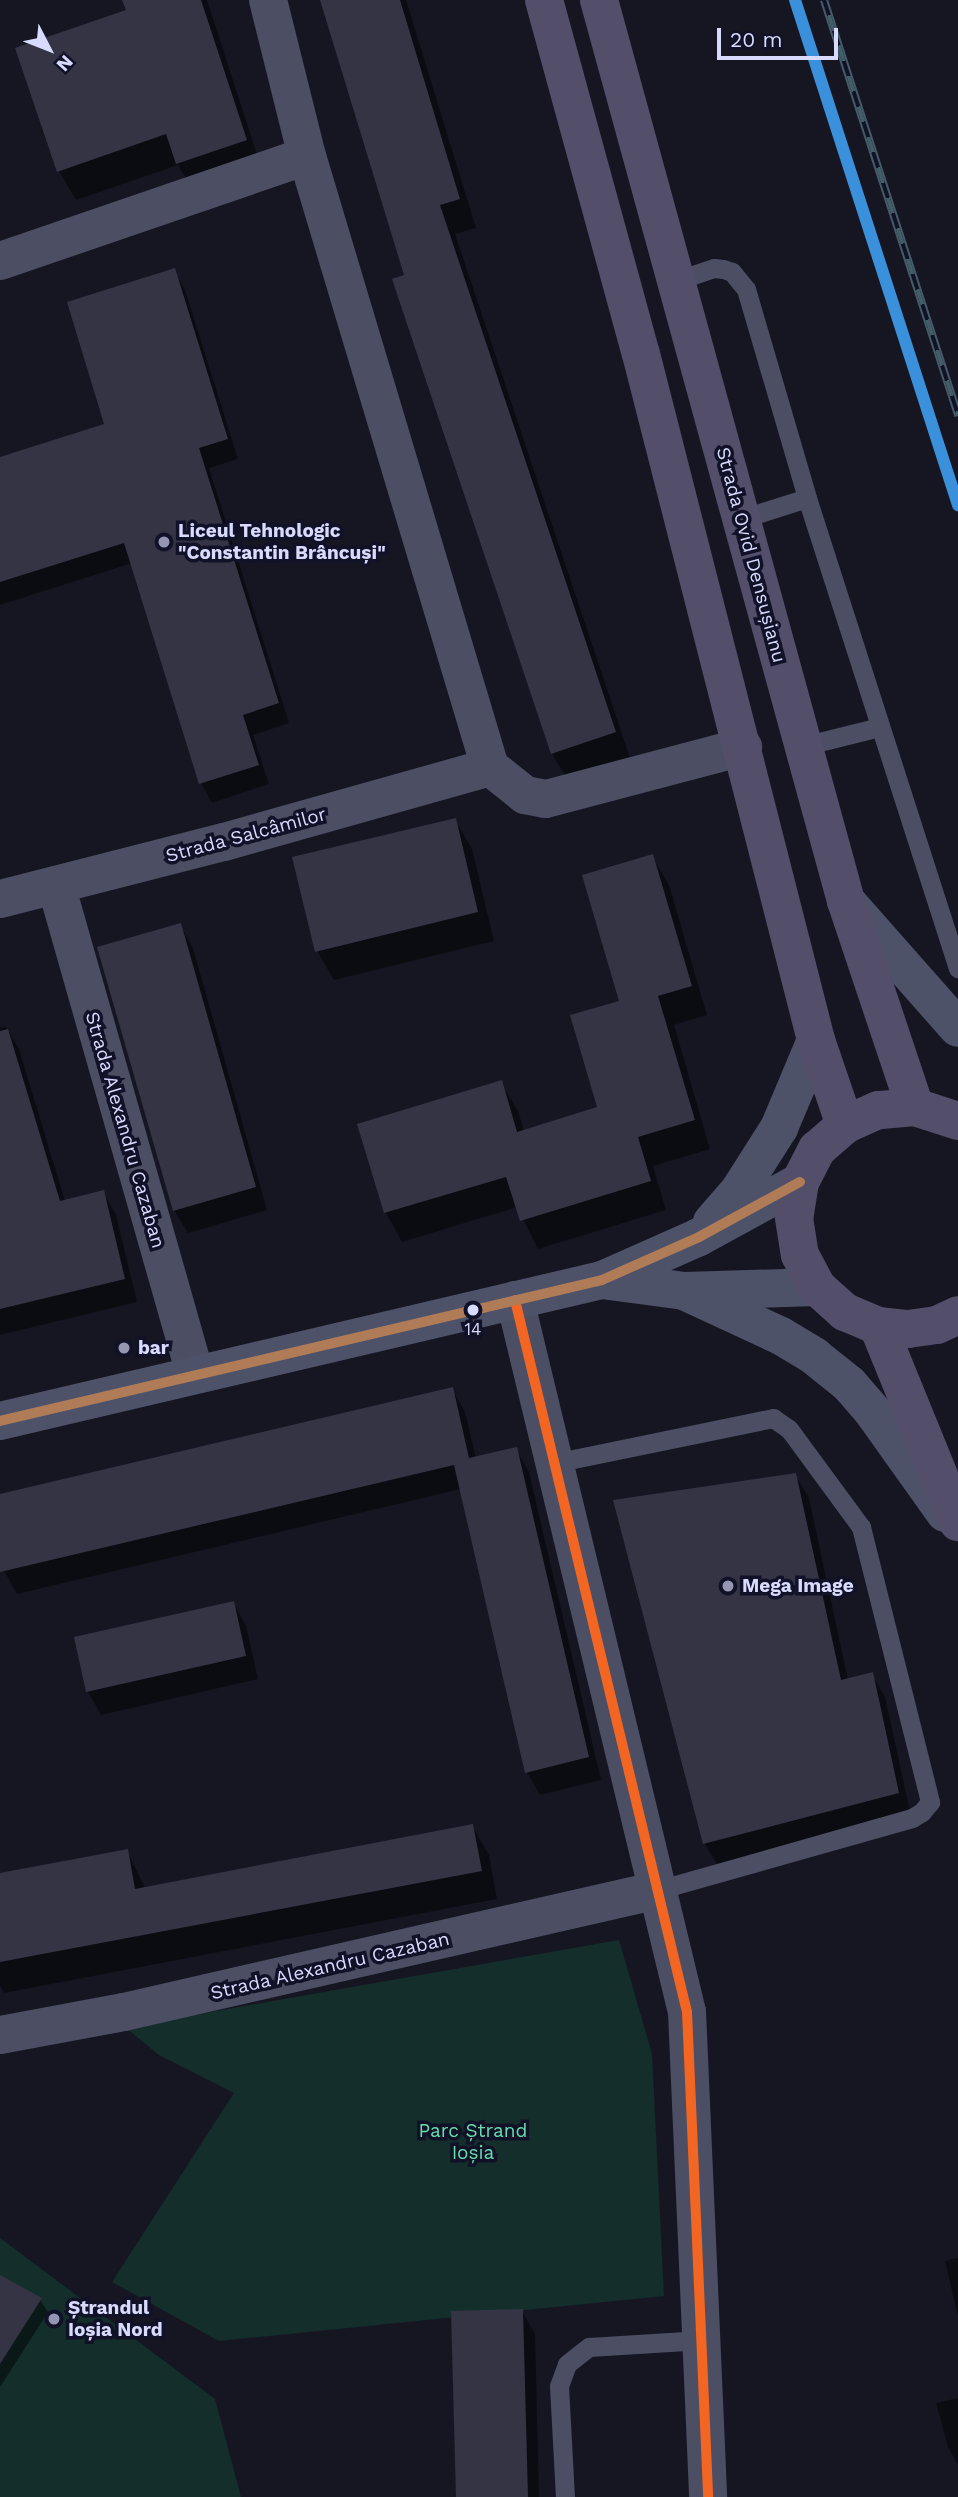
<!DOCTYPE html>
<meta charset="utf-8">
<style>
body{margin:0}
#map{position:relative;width:958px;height:2497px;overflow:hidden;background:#161623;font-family:"Work Sans",sans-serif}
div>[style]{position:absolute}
.green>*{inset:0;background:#142e2b}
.shadow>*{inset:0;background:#0007}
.building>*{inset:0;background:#343445}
.lane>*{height:19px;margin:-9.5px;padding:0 9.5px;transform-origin:9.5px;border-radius:9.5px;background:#4c4e63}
.street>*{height:38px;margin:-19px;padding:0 19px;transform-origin:19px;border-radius:19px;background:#4c4e63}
.secondary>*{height:38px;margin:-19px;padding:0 19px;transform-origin:19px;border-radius:19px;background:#4e5269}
.primary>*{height:38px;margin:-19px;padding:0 19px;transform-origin:19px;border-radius:19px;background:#534e69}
.rail>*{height:8px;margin-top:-4px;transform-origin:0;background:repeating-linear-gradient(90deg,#111128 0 16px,#435c68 0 32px);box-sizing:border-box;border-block:2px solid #435c68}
.bus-1>*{height:10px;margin:-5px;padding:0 5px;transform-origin:5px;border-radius:5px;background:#f26522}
.bus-2>*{height:10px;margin:-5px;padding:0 5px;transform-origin:5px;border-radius:5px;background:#b07c57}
.rail-1>*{height:12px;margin:-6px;padding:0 6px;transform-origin:6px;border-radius:6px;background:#3a90db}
.dots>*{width:19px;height:19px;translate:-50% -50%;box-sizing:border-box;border:4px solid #111128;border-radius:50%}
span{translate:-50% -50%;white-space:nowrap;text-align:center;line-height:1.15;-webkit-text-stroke:7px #111128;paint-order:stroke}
.bus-label{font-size:17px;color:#d9dbfe}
.poi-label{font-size:19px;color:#d9dbfe;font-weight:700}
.left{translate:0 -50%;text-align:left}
.street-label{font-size:19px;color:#d9dbfe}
.park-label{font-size:19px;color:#65deac}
.north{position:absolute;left:14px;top:14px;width:70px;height:70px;-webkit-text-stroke:5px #111128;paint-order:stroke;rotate:132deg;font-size:19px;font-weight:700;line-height:28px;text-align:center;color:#d9dbfe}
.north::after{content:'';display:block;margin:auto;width:24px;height:32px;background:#d9dbfe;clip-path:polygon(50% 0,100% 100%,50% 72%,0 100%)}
.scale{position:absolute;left:717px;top:28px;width:121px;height:32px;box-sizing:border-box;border:4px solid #d9dbfe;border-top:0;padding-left:9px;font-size:21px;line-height:24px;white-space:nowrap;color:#d9dbfe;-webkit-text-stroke:5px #111128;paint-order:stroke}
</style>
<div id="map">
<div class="green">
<div style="clip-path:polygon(619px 1940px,652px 2054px,664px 2296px,219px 2341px,112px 2282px,234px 2093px,159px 2055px,125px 2027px)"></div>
<div style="clip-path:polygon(0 2238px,215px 2399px,241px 2497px,0 2497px)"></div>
</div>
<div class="shadow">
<div style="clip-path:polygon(124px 0,207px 0,262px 170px,194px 192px,178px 165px,76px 200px,59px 171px,128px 11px)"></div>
<div style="clip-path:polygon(322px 0,406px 0,476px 228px,455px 234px,631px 761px,569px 782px,552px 754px,394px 280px,406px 276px)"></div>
<div style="clip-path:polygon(174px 270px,185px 290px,238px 459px,209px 468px,289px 723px,253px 735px,269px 784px,212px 803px,201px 783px,132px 563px,0 605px,0 459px,106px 425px)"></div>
<div style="clip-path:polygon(455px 820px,472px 849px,494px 941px,334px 980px,317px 951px)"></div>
<div style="clip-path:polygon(652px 856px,669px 885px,707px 1015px,674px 1025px,710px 1149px,653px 1166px,666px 1210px,538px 1249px,517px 1207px,402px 1242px,386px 1213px,359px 1125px,501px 1083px,518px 1111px,524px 1131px,600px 1109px)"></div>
<div style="clip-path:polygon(180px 925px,193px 948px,267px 1210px,188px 1233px,174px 1210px)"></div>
<div style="clip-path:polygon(6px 1027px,19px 1049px,65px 1201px,103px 1192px,116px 1215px,137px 1302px,0 1335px,0 1028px)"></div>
<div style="clip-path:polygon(452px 1389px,465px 1412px,476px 1458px,516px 1449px,529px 1472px,601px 1780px,540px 1795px,527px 1772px,461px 1489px,17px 1594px,4px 1571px,0 1556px,0 1495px)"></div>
<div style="clip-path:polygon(795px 1475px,809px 1498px,848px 1680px,872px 1675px,885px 1697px,911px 1816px,718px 1866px,705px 1844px,615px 1501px)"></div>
<div style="clip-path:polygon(233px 1603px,246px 1626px,258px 1679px,101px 1715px,88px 1692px,76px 1638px)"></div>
<div style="clip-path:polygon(472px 1826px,489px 1855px,497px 1899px,4px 1993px,0 1986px,0 1875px,127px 1851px,145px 1888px)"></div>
<div style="clip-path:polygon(958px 2258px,958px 2316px,945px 2261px)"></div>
<div style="clip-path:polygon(0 2277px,40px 2300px,48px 2312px,0 2387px)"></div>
<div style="clip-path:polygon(522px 2311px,535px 2334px,539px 2497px,458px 2497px)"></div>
<div style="clip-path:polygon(958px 2398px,958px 2465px,948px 2447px,936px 2403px)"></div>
</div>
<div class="building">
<div style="clip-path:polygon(122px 0,201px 0,247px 140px,176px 164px,166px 134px,57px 172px,15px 48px,126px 10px)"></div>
<div style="clip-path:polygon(320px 0,400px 0,460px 199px,440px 205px,616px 732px,551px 754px,392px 279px,404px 275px)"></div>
<div style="clip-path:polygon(175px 268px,228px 439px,199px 448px,279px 703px,243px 715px,259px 765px,199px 784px,124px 543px,0 582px,0 457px,104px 424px,67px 302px)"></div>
<div style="clip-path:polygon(456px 818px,478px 912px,315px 952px,292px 857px)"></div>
<div style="clip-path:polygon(653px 854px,692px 986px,658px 996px,695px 1120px,638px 1137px,651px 1181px,520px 1221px,506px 1177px,384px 1213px,357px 1124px,502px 1080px,517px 1132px,597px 1107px,570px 1015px,619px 1001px,582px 875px)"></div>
<div style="clip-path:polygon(181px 923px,256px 1187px,173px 1211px,97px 947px)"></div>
<div style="clip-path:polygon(8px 1029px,60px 1201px,104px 1190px,125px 1279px,0 1309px,0 1031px)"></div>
<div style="clip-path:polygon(453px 1387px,469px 1458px,517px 1447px,589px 1757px,525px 1773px,454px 1465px,0 1572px,0 1494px)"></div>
<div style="clip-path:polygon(796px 1473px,841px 1680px,873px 1672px,899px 1793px,703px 1844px,613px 1500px)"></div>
<div style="clip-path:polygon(234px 1601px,246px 1656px,86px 1692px,74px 1637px)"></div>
<div style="clip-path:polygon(473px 1824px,482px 1871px,0 1962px,0 1873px,128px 1849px,135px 1889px)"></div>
<div style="clip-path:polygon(0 2275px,42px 2298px,0 2364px)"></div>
<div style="clip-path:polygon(523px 2309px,528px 2497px,456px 2497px,451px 2311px)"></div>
</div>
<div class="lane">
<div style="left:675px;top:281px;width:41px;rotate:-18.4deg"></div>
<div style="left:714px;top:268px;width:9px;rotate:6deg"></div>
<div style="left:723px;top:269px;width:9px;rotate:18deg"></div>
<div style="left:732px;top:272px;width:22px;rotate:51deg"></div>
<div style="left:746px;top:289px;width:218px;rotate:73.7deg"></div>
<div style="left:807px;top:498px;width:494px;rotate:72.2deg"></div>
<div style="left:741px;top:519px;width:69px;rotate:-17.7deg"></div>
<div style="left:803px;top:746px;width:79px;rotate:-13.9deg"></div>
<div style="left:554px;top:1463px;width:224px;rotate:-11.6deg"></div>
<div style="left:773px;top:1418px;width:19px;rotate:35deg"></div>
<div style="left:789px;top:1429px;width:122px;rotate:53.7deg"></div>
<div style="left:861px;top:1527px;width:284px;rotate:75.9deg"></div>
<div style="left:930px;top:1802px;width:13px;rotate:129deg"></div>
<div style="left:922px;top:1812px;width:12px;rotate:149deg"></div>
<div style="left:912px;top:1818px;width:264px;rotate:164.2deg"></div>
<div style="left:565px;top:2497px;width:111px;rotate:-93.1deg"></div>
<div style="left:559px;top:2386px;width:23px;rotate:-70deg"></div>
<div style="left:567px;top:2364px;width:28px;rotate:-38deg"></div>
<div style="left:589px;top:2347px;width:113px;rotate:-3.5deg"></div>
</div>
<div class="street">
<div style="left:268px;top:0;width:161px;rotate:76deg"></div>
<div style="left:307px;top:156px;width:638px;rotate:73.33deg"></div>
<div style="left:490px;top:767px;width:45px;rotate:38.7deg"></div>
<div style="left:525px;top:795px;width:21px;rotate:11deg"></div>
<div style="left:546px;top:799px;width:204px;rotate:-14.8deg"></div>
<div style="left:0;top:261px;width:324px;rotate:-18.9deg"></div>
<div style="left:56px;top:885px;width:508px;rotate:74.13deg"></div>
<div style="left:0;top:899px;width:231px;rotate:-14.3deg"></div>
<div style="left:224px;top:842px;width:276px;rotate:-15.7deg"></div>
<div style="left:515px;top:1300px;width:732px;rotate:76.42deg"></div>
<div style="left:687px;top:2012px;width:485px;rotate:87.5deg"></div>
<div style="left:0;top:2035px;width:126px;rotate:-10.5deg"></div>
<div style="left:124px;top:2012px;width:548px;rotate:-12.87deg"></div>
</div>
<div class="secondary">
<div style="left:846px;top:901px;width:169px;rotate:48.6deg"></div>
<div style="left:712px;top:1222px;width:41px;rotate:-48.9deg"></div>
<div style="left:739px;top:1191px;width:75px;rotate:-57.6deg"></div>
<div style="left:779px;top:1128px;width:95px;rotate:-67.2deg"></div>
<div style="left:602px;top:1280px;width:83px;rotate:7.6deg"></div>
<div style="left:684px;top:1291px;width:133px;rotate:-1.7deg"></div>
<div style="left:684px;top:1291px;width:107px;rotate:24.9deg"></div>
<div style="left:781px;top:1336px;width:39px;rotate:31deg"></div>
<div style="left:814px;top:1356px;width:45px;rotate:38.7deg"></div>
<div style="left:849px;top:1384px;width:37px;rotate:49deg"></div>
<div style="left:873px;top:1412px;width:124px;rotate:54.5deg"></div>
<div style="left:0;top:1421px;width:618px;rotate:-13.18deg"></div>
<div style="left:602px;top:1280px;width:106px;rotate:-23.9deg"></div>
<div style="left:699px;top:1237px;width:115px;rotate:-28.6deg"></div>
</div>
<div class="primary">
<div style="left:544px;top:0;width:367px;rotate:74.7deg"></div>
<div style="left:641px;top:354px;width:708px;rotate:75.69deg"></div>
<div style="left:816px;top:1040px;width:90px;rotate:71.2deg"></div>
<div style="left:599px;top:0;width:934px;rotate:74.67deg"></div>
<div style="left:846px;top:901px;width:217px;rotate:71.5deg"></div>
<div style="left:958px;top:1121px;width:45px;rotate:-162deg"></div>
<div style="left:915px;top:1107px;width:37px;rotate:175deg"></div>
<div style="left:878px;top:1110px;width:36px;rotate:156deg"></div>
<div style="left:845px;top:1125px;width:37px;rotate:139deg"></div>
<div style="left:817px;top:1149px;width:37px;rotate:117deg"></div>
<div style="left:800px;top:1182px;width:36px;rotate:99deg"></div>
<div style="left:794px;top:1218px;width:37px;rotate:81deg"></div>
<div style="left:800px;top:1255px;width:36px;rotate:62deg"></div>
<div style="left:817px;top:1287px;width:38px;rotate:42deg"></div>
<div style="left:845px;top:1312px;width:36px;rotate:23deg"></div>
<div style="left:878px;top:1326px;width:30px;rotate:6deg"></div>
<div style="left:908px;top:1329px;width:29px;rotate:-8deg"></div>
<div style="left:937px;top:1325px;width:23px;rotate:-25deg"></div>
<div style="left:878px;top:1326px;width:212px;rotate:67.8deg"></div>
</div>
<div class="rail">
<div style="left:824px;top:0;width:437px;rotate:72.1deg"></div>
</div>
<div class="bus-1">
<div style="left:515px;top:1300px;width:732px;rotate:76.42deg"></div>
<div style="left:687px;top:2012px;width:485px;rotate:87.5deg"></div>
</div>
<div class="bus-2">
<div style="left:0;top:1421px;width:618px;rotate:-13.18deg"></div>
<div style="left:602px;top:1280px;width:106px;rotate:-23.9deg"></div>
<div style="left:699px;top:1237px;width:115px;rotate:-28.6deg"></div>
</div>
<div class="rail-1">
<div style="left:795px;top:0;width:531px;rotate:72.11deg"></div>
</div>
<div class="dots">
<div style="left:164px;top:542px;background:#9596b1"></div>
<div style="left:473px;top:1310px;background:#d9dbfe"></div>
<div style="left:124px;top:1348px;background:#9596b1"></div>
<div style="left:728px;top:1586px;background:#9596b1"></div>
<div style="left:54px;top:2319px;background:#9596b1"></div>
</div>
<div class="bus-label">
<span style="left:473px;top:1330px">14</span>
</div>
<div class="poi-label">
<span class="left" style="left:178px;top:542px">Liceul Tehnologic<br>"Constantin Brâncuși"</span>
<span class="left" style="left:138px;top:1348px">bar</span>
<span class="left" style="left:742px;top:1586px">Mega Image</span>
<span class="left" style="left:68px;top:2319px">Ștrandul<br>Ioșia Nord</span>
</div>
<div class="street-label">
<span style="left:751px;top:555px;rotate:75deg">Strada Ovid Densușianu</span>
<span style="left:246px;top:835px;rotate:-15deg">Strada Salcâmilor</span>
<span style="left:125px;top:1130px;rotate:74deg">Strada Alexandru Cazaban</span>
<span style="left:330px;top:1966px;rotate:-13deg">Strada Alexandru Cazaban</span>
</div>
<div class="park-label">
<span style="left:473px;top:2142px">Parc Ștrand<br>Ioșia</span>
</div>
<div class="north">N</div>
<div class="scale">20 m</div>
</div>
